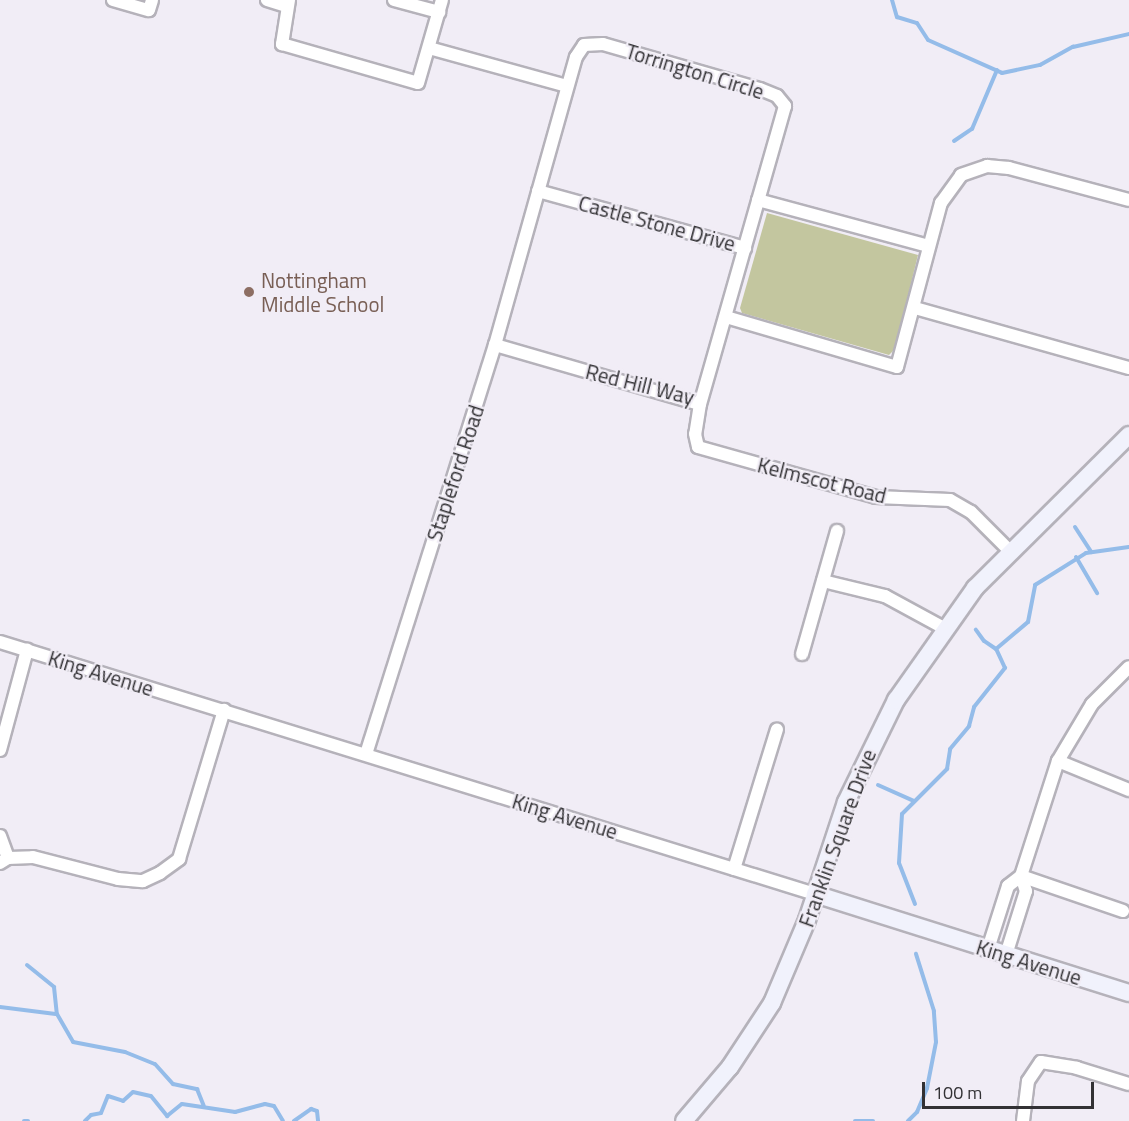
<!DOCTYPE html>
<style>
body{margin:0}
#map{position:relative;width:1129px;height:1121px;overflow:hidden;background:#f1edf6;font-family:"Titillium Web",sans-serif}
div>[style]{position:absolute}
.green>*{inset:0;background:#c3c69f}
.stream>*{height:4px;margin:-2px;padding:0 2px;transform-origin:2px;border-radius:2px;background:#94bce9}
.roads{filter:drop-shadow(2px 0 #b5b2ba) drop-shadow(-2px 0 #b5b2ba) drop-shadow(0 2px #b5b2ba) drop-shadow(0 -2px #b5b2ba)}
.street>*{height:12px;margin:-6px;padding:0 6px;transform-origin:6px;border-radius:6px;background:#fff}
.secondary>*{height:16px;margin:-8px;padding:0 8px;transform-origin:8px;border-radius:8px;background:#f1f2fc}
.dots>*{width:16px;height:16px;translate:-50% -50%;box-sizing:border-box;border:3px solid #f1edf6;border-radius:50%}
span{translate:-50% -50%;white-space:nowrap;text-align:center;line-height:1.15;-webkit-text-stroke:4.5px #f1edf6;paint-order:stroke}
.street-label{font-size:21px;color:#323134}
.education-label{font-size:21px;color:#785e54}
.left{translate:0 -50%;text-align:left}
.scale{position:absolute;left:922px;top:1082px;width:172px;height:27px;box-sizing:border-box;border:3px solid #323134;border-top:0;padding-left:8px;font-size:18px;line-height:21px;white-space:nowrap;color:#323134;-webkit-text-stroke:4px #f1edf6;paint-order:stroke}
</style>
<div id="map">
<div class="green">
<div style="clip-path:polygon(767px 213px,918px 255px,895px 349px,889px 355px,742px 313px,740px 308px)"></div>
</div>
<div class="stream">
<div style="left:892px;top:0;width:18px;rotate:74deg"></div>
<div style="left:897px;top:17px;width:21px;rotate:17deg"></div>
<div style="left:917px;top:23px;width:20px;rotate:57deg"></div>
<div style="left:928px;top:40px;width:81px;rotate:24deg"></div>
<div style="left:1002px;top:73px;width:39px;rotate:-12deg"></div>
<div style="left:1040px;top:65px;width:38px;rotate:-29deg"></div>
<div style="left:1073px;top:47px;width:57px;rotate:-13.1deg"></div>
<div style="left:954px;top:141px;width:22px;rotate:-34deg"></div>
<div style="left:972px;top:129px;width:64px;rotate:-67deg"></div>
<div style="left:1075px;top:527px;width:30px;rotate:57deg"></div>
<div style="left:1076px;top:557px;width:42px;rotate:59.7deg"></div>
<div style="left:996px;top:649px;width:42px;rotate:-40.2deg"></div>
<div style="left:1028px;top:622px;width:38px;rotate:-79deg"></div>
<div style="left:1035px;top:585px;width:60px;rotate:-32.1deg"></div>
<div style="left:1086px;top:553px;width:43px;rotate:-7.9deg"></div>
<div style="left:878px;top:785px;width:39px;rotate:24deg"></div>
<div style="left:915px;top:904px;width:44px;rotate:-111.3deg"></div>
<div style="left:899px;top:863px;width:49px;rotate:-86.5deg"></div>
<div style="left:902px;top:814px;width:64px;rotate:-45deg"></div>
<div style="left:947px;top:769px;width:20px;rotate:-81deg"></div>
<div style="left:950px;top:749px;width:30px;rotate:-50deg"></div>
<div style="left:969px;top:726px;width:20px;rotate:-75deg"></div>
<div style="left:974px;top:707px;width:50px;rotate:-51.5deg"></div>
<div style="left:1005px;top:668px;width:21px;rotate:-115deg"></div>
<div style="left:996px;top:649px;width:14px;rotate:-146deg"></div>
<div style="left:984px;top:641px;width:14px;rotate:-126deg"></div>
<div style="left:27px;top:965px;width:35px;rotate:39deg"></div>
<div style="left:54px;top:987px;width:27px;rotate:84deg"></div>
<div style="left:57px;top:1014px;width:32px;rotate:60deg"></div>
<div style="left:73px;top:1042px;width:53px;rotate:10.9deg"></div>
<div style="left:125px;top:1052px;width:32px;rotate:22deg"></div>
<div style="left:155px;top:1064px;width:27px;rotate:48deg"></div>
<div style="left:173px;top:1084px;width:25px;rotate:12deg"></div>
<div style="left:197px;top:1089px;width:18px;rotate:68deg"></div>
<div style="left:0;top:1007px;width:56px;rotate:7.1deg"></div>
<div style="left:24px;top:1121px;width:4px"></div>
<div style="left:85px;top:1121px;width:8px;rotate:-45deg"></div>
<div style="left:91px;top:1115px;width:10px;rotate:-11deg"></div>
<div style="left:101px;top:1113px;width:18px;rotate:-68deg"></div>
<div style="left:108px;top:1096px;width:16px;rotate:18deg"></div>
<div style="left:123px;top:1101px;width:13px;rotate:-42deg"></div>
<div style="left:133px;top:1092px;width:18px;rotate:13deg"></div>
<div style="left:151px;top:1096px;width:26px;rotate:51deg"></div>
<div style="left:167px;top:1116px;width:19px;rotate:-39deg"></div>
<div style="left:182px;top:1104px;width:54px;rotate:8.6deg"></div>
<div style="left:235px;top:1112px;width:31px;rotate:-15deg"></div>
<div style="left:265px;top:1104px;width:9px;rotate:13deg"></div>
<div style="left:274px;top:1106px;width:17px;rotate:59deg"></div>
<div style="left:294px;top:1121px;width:21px;rotate:-35deg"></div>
<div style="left:311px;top:1109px;width:6px;rotate:18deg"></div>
<div style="left:317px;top:1111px;width:10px;rotate:84deg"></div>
<div style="left:855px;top:1121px;width:18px"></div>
<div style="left:908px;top:1121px;width:13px;rotate:-45deg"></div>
<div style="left:917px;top:1112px;width:26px;rotate:-67deg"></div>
<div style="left:927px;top:1088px;width:47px;rotate:-78.9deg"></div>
<div style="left:936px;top:1042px;width:31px;rotate:-94deg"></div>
<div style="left:934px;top:1011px;width:60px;rotate:-107.5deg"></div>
</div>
<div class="roads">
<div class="street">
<div style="left:113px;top:0;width:37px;rotate:16deg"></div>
<div style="left:149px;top:10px;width:10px;rotate:-73deg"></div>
<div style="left:267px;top:0;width:21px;rotate:17deg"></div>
<div style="left:289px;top:0;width:45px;rotate:99deg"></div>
<div style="left:282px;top:44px;width:141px;rotate:16deg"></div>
<div style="left:418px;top:83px;width:86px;rotate:-73.9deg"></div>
<div style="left:394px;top:0;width:47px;rotate:14.9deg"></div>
<div style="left:429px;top:48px;width:143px;rotate:15.4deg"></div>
<div style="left:538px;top:191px;width:215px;rotate:15.4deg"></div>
<div style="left:758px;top:200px;width:177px;rotate:15.1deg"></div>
<div style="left:915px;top:308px;width:222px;rotate:15.7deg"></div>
<div style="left:726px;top:317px;width:178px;rotate:16.3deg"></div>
<div style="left:897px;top:367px;width:170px;rotate:-75deg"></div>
<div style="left:941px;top:203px;width:34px;rotate:-54deg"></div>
<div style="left:961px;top:175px;width:28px;rotate:-19deg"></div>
<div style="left:987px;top:166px;width:22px;rotate:5deg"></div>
<div style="left:1009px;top:168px;width:124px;rotate:14.9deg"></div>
<div style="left:495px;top:345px;width:213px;rotate:16.1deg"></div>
<div style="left:823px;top:581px;width:64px;rotate:13.6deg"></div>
<div style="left:885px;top:596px;width:67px;rotate:28.5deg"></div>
<div style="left:0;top:642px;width:853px;rotate:17.18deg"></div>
<div style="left:802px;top:654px;width:128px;rotate:-74.1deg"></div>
<div style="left:0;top:750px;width:104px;rotate:-74.9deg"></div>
<div style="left:366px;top:754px;width:429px;rotate:-72.5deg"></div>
<div style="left:495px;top:345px;width:299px;rotate:-74.3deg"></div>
<div style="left:576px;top:57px;width:14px;rotate:-56deg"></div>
<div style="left:584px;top:45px;width:19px;rotate:-3deg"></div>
<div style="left:603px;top:44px;width:163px;rotate:16deg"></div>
<div style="left:760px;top:89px;width:18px;rotate:22deg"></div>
<div style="left:777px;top:96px;width:13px;rotate:51deg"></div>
<div style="left:785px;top:106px;width:310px;rotate:105.9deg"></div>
<div style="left:700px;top:404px;width:30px;rotate:99deg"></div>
<div style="left:695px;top:434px;width:13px;rotate:77deg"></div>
<div style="left:698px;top:447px;width:185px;rotate:15.7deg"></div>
<div style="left:876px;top:497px;width:74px;rotate:2.3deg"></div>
<div style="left:950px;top:500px;width:24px;rotate:30deg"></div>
<div style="left:971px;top:512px;width:55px;rotate:45deg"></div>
<div style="left:1058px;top:761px;width:77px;rotate:22.2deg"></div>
<div style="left:0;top:836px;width:23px;rotate:70deg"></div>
<div style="left:0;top:863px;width:9px;rotate:-32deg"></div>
<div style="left:8px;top:858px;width:25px;rotate:-2deg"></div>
<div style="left:33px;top:857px;width:88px;rotate:14.5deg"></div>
<div style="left:118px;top:879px;width:25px;rotate:5deg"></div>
<div style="left:143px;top:881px;width:19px;rotate:-25deg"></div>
<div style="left:160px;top:873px;width:24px;rotate:-36deg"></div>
<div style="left:179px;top:859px;width:156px;rotate:-73.2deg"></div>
<div style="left:734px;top:869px;width:146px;rotate:-72.9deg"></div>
<div style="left:1123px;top:911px;width:108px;rotate:-161.1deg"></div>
<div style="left:1021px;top:876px;width:121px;rotate:-72.2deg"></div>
<div style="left:1058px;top:761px;width:66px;rotate:-59.2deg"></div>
<div style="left:1092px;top:704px;width:52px;rotate:-45deg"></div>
<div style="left:988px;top:949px;width:66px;rotate:-72.4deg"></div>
<div style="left:1008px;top:886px;width:16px;rotate:-38deg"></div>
<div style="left:1021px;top:876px;width:16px;rotate:72deg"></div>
<div style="left:1026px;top:891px;width:67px;rotate:107.4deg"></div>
<div style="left:1023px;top:1121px;width:40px;rotate:-82.9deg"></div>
<div style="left:1028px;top:1081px;width:23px;rotate:-56deg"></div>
<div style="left:1041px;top:1062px;width:36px;rotate:9deg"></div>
<div style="left:1077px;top:1068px;width:54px;rotate:17.1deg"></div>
</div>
<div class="secondary">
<div style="left:815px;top:894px;width:329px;rotate:17.5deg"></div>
<div style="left:684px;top:1121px;width:71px;rotate:-49.6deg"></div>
<div style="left:730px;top:1067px;width:77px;rotate:-56.7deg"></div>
<div style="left:772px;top:1003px;width:90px;rotate:-67.1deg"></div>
<div style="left:807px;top:920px;width:124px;rotate:-71.7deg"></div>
<div style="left:846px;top:802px;width:114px;rotate:-63.9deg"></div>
<div style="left:896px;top:700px;width:137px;rotate:-54.8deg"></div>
<div style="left:975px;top:588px;width:217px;rotate:-44.8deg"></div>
</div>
</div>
<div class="dots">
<div style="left:249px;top:292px;background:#8d6e63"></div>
</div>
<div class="street-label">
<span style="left:695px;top:71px;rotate:17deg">Torrington Circle</span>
<span style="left:657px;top:223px;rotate:15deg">Castle Stone Drive</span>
<span style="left:640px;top:384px;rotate:14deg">Red Hill Way</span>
<span style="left:455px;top:473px;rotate:-72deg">Stapleford Road</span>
<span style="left:822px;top:480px;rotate:14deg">Kelmscot Road</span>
<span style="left:101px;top:673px;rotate:17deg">King Avenue</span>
<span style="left:565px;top:816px;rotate:17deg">King Avenue</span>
<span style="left:837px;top:838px;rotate:-70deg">Franklin Square Drive</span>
<span style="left:1029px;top:962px;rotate:17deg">King Avenue</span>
</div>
<div class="education-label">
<span class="left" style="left:261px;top:292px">Nottingham<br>Middle School</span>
</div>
<div class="scale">100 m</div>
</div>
